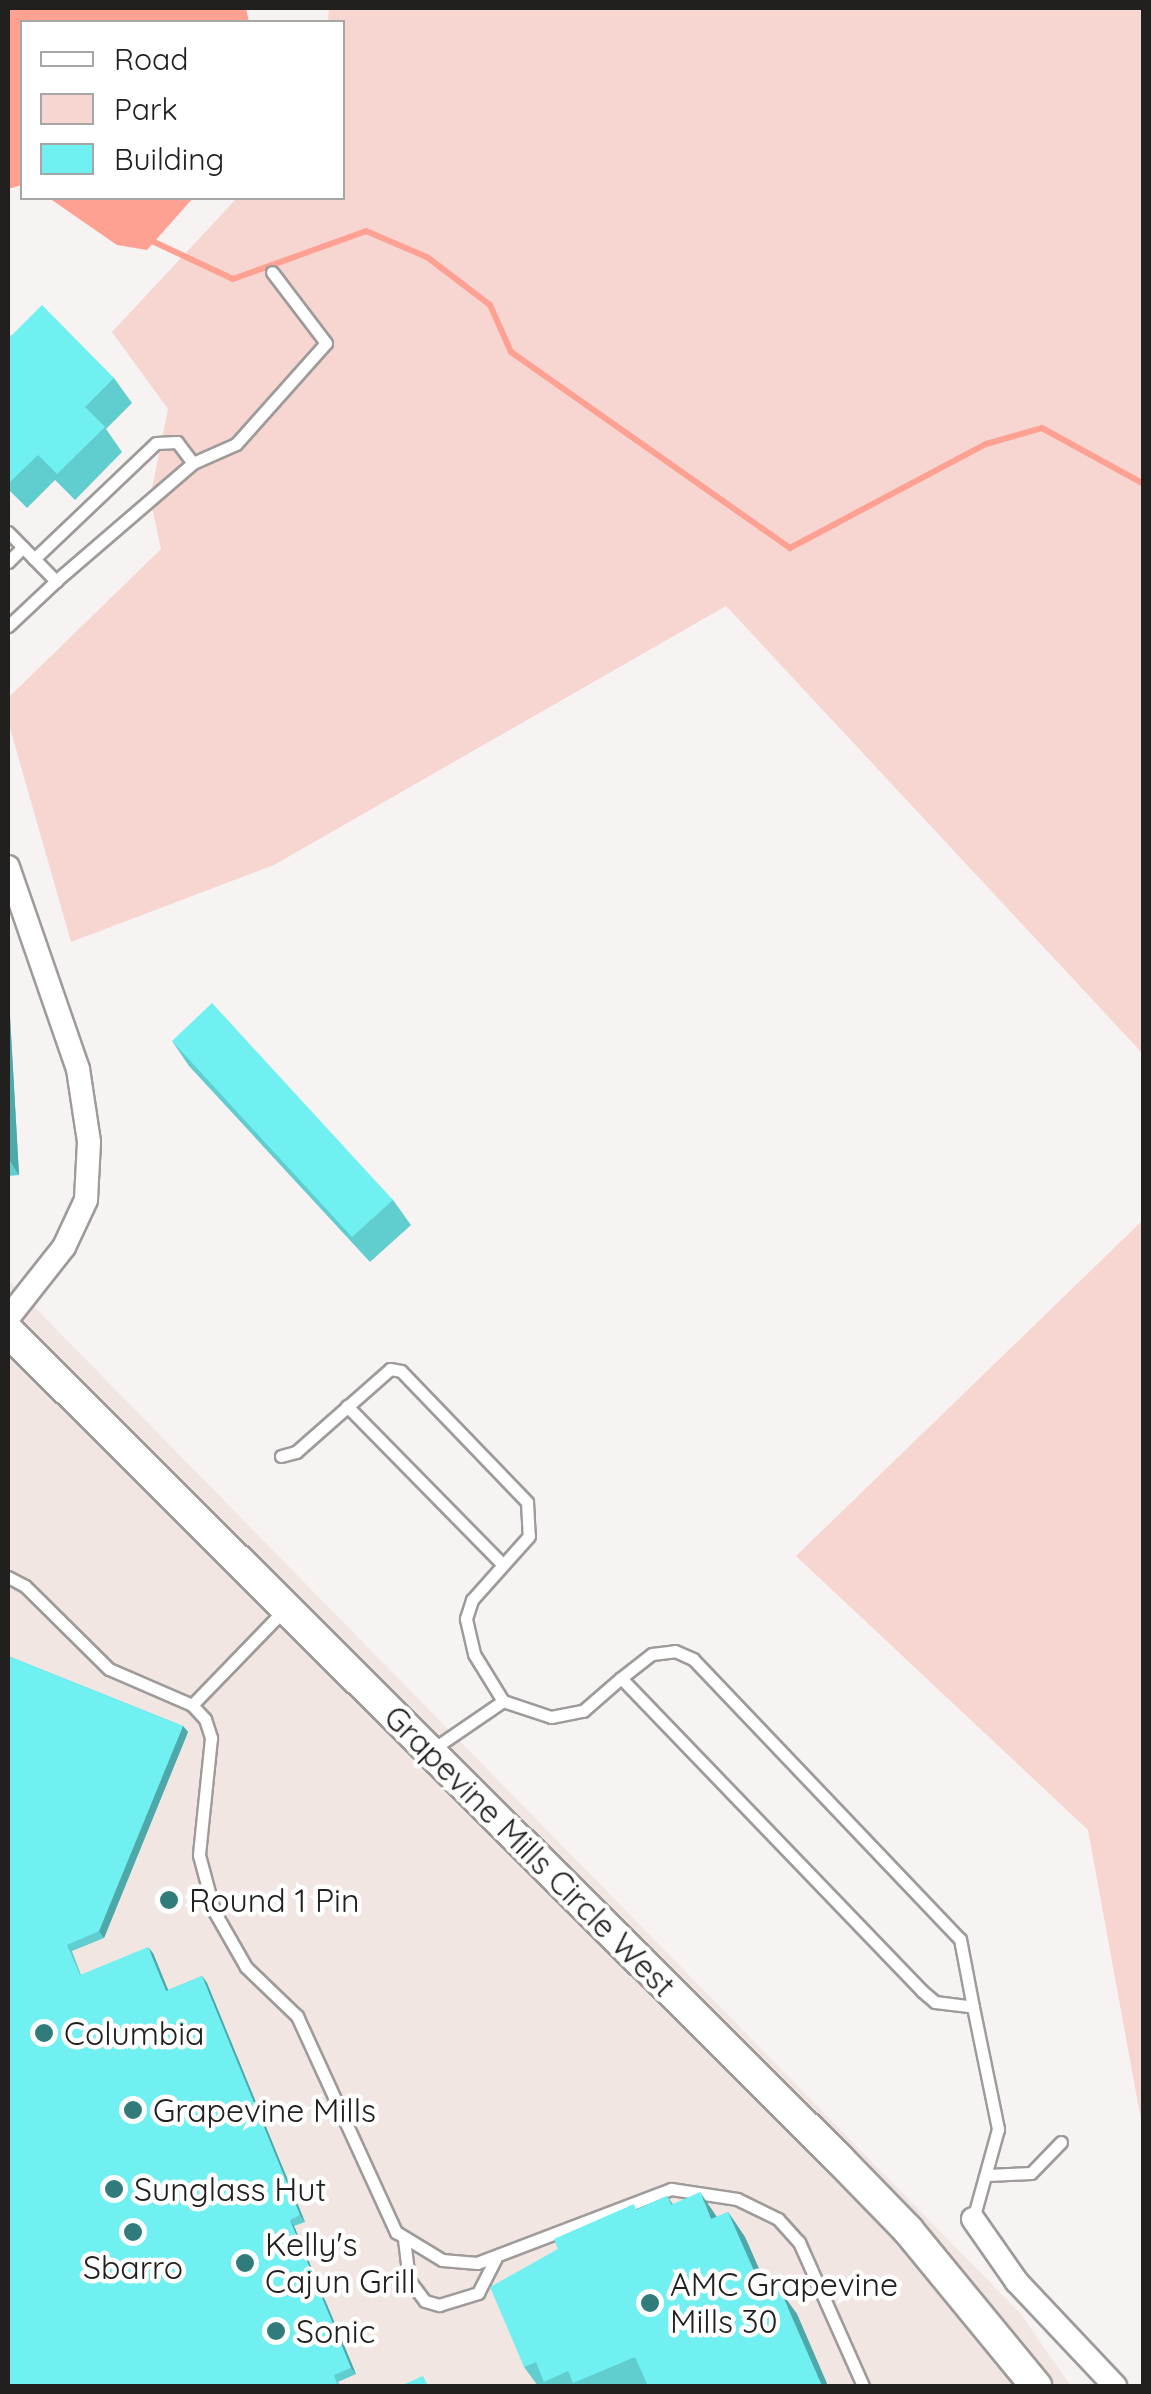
<!DOCTYPE html>
<style>
body{margin:0}
#map{position:relative;width:1151px;height:2394px;overflow:hidden;background:#f6f3f2;font-family:Quicksand,sans-serif}
div>[style]{position:absolute}
.built>*{inset:0;background:#f2e6e3}
.green>*{inset:0;background:#f7d6d1}
.water>*{inset:0;background:#fea092}
.stream>*{height:6px;margin:-3px;padding:0 3px;transform-origin:3px;border-radius:3px;background:#fea092}
.roads{filter:drop-shadow(2px 0 #9e9b9a) drop-shadow(-2px 0 #9e9b9a) drop-shadow(0 2px #9e9b9a) drop-shadow(0 -2px #9e9b9a)}
.lane>*{height:11px;margin:-5.5px;padding:0 5.5px;transform-origin:5.5px;border-radius:5.5px;background:#fff}
.street>*{height:22px;margin:-11px;padding:0 11px;transform-origin:11px;border-radius:11px;background:#fff}
.secondary>*{height:30px;margin:-15px;padding:0 15px;transform-origin:15px;border-radius:15px;background:#fff}
.wall>*{inset:0;background:#60cecf}
.shaded-wall>*{inset:0;background:#4ea8a9}
.building>*{inset:0;background:#70f0f1}
.dots>*{width:28px;height:28px;translate:-50% -50%;box-sizing:border-box;border:5px solid #fff;border-radius:50%}
span{translate:-50% -50%;white-space:nowrap;text-align:center;line-height:1.15;-webkit-text-stroke:9px #fff;paint-order:stroke}
.street-label{font-size:32px;color:#21201f}
.poi-label{font-size:32px;color:#21201f}
.left{translate:0 -50%;text-align:left}
.frame{position:absolute;inset:0;border:10px solid #21201f;pointer-events:none}
.legend{position:absolute;left:20px;top:20px;width:325px;height:180px;box-sizing:border-box;background:#fff;border:2px solid #a6a6a5;margin:0;padding:12px 18px;list-style:none;font-size:30px;color:#21201f}
.legend li{display:flex;align-items:center;gap:20px;height:50px}
.legend b{width:50px;border:2px solid #a6a6a5}
</style>
<div id="map">
<div class="built">
<div style="clip-path:polygon(8px 1280px,1020px 2313px,1071px 2386px,8px 2386px)"></div>
</div>
<div class="green">
<div style="clip-path:polygon(329px 8px,1143px 8px,1143px 1054px,726px 606px,274px 865px,71px 942px,8px 721px,8px 698px,161px 549px,150px 498px,168px 409px,112px 332px,237px 198px,342px 198px,342px 22px,328px 22px)"></div>
<div style="clip-path:polygon(1143px 1220px,1143px 2131px,1088px 1830px,796px 1556px)"></div>
</div>
<div class="water">
<div style="clip-path:polygon(8px 8px,246px 8px,249px 22px,22px 22px,22px 185px,8px 189px)"></div>
<div style="clip-path:polygon(49px 198px,193px 198px,147px 250px,117px 245px)"></div>
</div>
<div class="stream">
<div style="left:152px;top:241px;width:89px;rotate:25.1deg"></div>
<div style="left:233px;top:279px;width:141px;rotate:-19.8deg"></div>
<div style="left:366px;top:231px;width:66px;rotate:23.1deg"></div>
<div style="left:427px;top:257px;width:79px;rotate:37.3deg"></div>
<div style="left:490px;top:305px;width:51px;rotate:65.9deg"></div>
<div style="left:511px;top:352px;width:341px;rotate:35.1deg"></div>
<div style="left:790px;top:548px;width:222px;rotate:-28deg"></div>
<div style="left:986px;top:444px;width:58px;rotate:-15.9deg"></div>
<div style="left:1042px;top:428px;width:116px;rotate:28.8deg"></div>
</div>
<div class="roads">
<div class="lane">
<div style="left:193px;top:463px;width:47px;rotate:-23.8deg"></div>
<div style="left:236px;top:444px;width:135px;rotate:-48.3deg"></div>
<div style="left:326px;top:343px;width:89px;rotate:-127.3deg"></div>
<div style="left:8px;top:532px;width:69px;rotate:45.6deg"></div>
<div style="left:56px;top:581px;width:66px;rotate:136.8deg"></div>
<div style="left:34px;top:559px;width:168px;rotate:-43.6deg"></div>
<div style="left:156px;top:443px;width:21px;rotate:-3deg"></div>
<div style="left:177px;top:442px;width:26px;rotate:53deg"></div>
<div style="left:193px;top:463px;width:181px;rotate:139.3deg"></div>
<div style="left:8px;top:562px;width:21px;rotate:-45deg"></div>
<div style="left:347px;top:1406px;width:221px;rotate:45.5deg"></div>
<div style="left:281px;top:1456px;width:16px;rotate:-15deg"></div>
<div style="left:296px;top:1452px;width:125px;rotate:-41.4deg"></div>
<div style="left:390px;top:1369px;width:11px;rotate:10deg"></div>
<div style="left:401px;top:1371px;width:182px;rotate:46.1deg"></div>
<div style="left:527px;top:1502px;width:34px;rotate:87deg"></div>
<div style="left:529px;top:1536px;width:86px;rotate:131.7deg"></div>
<div style="left:472px;top:1600px;width:20px;rotate:108deg"></div>
<div style="left:466px;top:1619px;width:36px;rotate:77deg"></div>
<div style="left:474px;top:1654px;width:55px;rotate:58.3deg"></div>
<div style="left:503px;top:1701px;width:51px;rotate:18.4deg"></div>
<div style="left:551px;top:1717px;width:33px;rotate:-11deg"></div>
<div style="left:583px;top:1711px;width:50px;rotate:-41deg"></div>
<div style="left:621px;top:1678px;width:434px;rotate:46.1deg"></div>
<div style="left:922px;top:1991px;width:17px;rotate:40deg"></div>
<div style="left:935px;top:2002px;width:38px;rotate:7deg"></div>
<div style="left:973px;top:2007px;width:125px;rotate:78.4deg"></div>
<div style="left:998px;top:2129px;width:93px;rotate:105.5deg"></div>
<div style="left:8px;top:1577px;width:19px;rotate:28deg"></div>
<div style="left:25px;top:1586px;width:118px;rotate:44.7deg"></div>
<div style="left:109px;top:1669px;width:90px;rotate:23.4deg"></div>
<div style="left:192px;top:1705px;width:19px;rotate:47deg"></div>
<div style="left:205px;top:1719px;width:20px;rotate:72deg"></div>
<div style="left:211px;top:1738px;width:118px;rotate:95.9deg"></div>
<div style="left:199px;top:1855px;width:58px;rotate:75deg"></div>
<div style="left:214px;top:1911px;width:64px;rotate:60.3deg"></div>
<div style="left:246px;top:1967px;width:71px;rotate:43.9deg"></div>
<div style="left:297px;top:2016px;width:238px;rotate:65.4deg"></div>
<div style="left:396px;top:2232px;width:54px;rotate:31.3deg"></div>
<div style="left:442px;top:2260px;width:35px;rotate:5deg"></div>
<div style="left:477px;top:2263px;width:208px;rotate:-20.9deg"></div>
<div style="left:671px;top:2189px;width:67px;rotate:8.6deg"></div>
<div style="left:737px;top:2199px;width:46px;rotate:26deg"></div>
<div style="left:778px;top:2219px;width:31px;rotate:48deg"></div>
<div style="left:799px;top:2242px;width:158px;rotate:66deg"></div>
<div style="left:621px;top:1678px;width:39px;rotate:-38deg"></div>
<div style="left:652px;top:1654px;width:23px;rotate:-7deg"></div>
<div style="left:675px;top:1651px;width:20px;rotate:24deg"></div>
<div style="left:693px;top:1659px;width:387px;rotate:46.4deg"></div>
<div style="left:960px;top:1939px;width:69px;rotate:79.2deg"></div>
<div style="left:192px;top:1705px;width:131px;rotate:-45.9deg"></div>
<div style="left:433px;top:1749px;width:85px;rotate:-34.4deg"></div>
<div style="left:987px;top:2175px;width:44px;rotate:-2.6deg"></div>
<div style="left:1031px;top:2173px;width:43px;rotate:-45.9deg"></div>
<div style="left:404px;top:2239px;width:41px;rotate:83deg"></div>
<div style="left:409px;top:2280px;width:26px;rotate:53deg"></div>
<div style="left:425px;top:2301px;width:15px;rotate:16deg"></div>
<div style="left:439px;top:2305px;width:41px;rotate:-17.1deg"></div>
<div style="left:478px;top:2293px;width:39px;rotate:-63deg"></div>
</div>
<div class="street">
<div style="left:8px;top:867px;width:214px;rotate:70.9deg"></div>
<div style="left:78px;top:1069px;width:74px;rotate:81.4deg"></div>
<div style="left:89px;top:1142px;width:58px;rotate:93deg"></div>
<div style="left:86px;top:1200px;width:52px;rotate:115.1deg"></div>
<div style="left:64px;top:1247px;width:90px;rotate:128.3deg"></div>
<div style="left:973px;top:2219px;width:77px;rotate:55.1deg"></div>
<div style="left:1017px;top:2282px;width:143px;rotate:46.7deg"></div>
</div>
<div class="secondary">
<div style="left:8px;top:1331px;width:1173px;rotate:44.9deg"></div>
<div style="left:839px;top:2159px;width:99px;rotate:45.8deg"></div>
<div style="left:908px;top:2230px;width:202px;rotate:50.6deg"></div>
</div>
</div>
<div class="wall">
<div style="clip-path:polygon(8px 333px,11px 336px,114px 378px,132px 403px,106px 429px,122px 452px,75px 500px,55px 480px,27px 508px,8px 489px)"></div>
<div style="clip-path:polygon(8px 1014px,10px 1016px,19px 1175px,8px 1176px)"></div>
<div style="clip-path:polygon(172px 1041px,393px 1200px,411px 1225px,370px 1262px,189px 1066px)"></div>
<div style="clip-path:polygon(8px 1656px,183px 1726px,188px 1732px,104px 1938px,72px 1951px,81px 1975px,153px 1953px,168px 1990px,202px 1976px,207px 1983px,305px 2222px,294px 2226px,356px 2374px,338px 2382px,340px 2386px,8px 2386px)"></div>
<div style="clip-path:polygon(667px 2196px,673px 2204px,717px 2217px,728px 2212px,745px 2237px,770px 2294px,797px 2314px,828px 2386px,648px 2386px,647px 2384px,640px 2386px,538px 2386px,524px 2367px,637px 2209px)"></div>
</div>
<div class="shaded-wall">
<div style="clip-path:polygon(8px 1014px,10px 1016px,19px 1175px,8px 1158px)"></div>
<div style="clip-path:polygon(183px 1726px,188px 1732px,104px 1938px,99px 1931px)"></div>
<div style="clip-path:polygon(148px 1947px,153px 1953px,171px 1997px,166px 1991px)"></div>
<div style="clip-path:polygon(202px 1976px,207px 1983px,305px 2222px,300px 2215px)"></div>
<div style="clip-path:polygon(700px 2192px,717px 2217px,711px 2219px)"></div>
<div style="clip-path:polygon(728px 2212px,745px 2237px,782px 2321px,765px 2296px)"></div>
<div style="clip-path:polygon(290px 2220px,294px 2226px,356px 2374px,351px 2368px)"></div>
<div style="clip-path:polygon(780px 2290px,797px 2314px,828px 2386px,822px 2386px)"></div>
</div>
<div class="building">
<div style="clip-path:polygon(42px 305px,114px 378px,85px 407px,105px 427px,57px 474px,38px 455px,9px 483px,8px 481px,8px 333px,11px 336px)"></div>
<div style="clip-path:polygon(212px 1003px,393px 1200px,352px 1237px,172px 1041px)"></div>
<div style="clip-path:polygon(8px 1656px,183px 1726px,99px 1931px,67px 1945px,80px 1975px,148px 1947px,166px 1991px,202px 1976px,300px 2215px,290px 2220px,351px 2368px,334px 2375px,338px 2386px,8px 2386px)"></div>
<div style="clip-path:polygon(700px 2192px,711px 2219px,728px 2212px,765px 2296px,780px 2290px,822px 2386px,648px 2386px,635px 2357px,573px 2383px,568px 2371px,544px 2382px,536px 2362px,524px 2367px,490px 2287px,558px 2249px,554px 2239px,634px 2204px,636px 2210px,667px 2196px,671px 2205px)"></div>
<div style="clip-path:polygon(423px 2376px,428px 2386px,400px 2386px)"></div>
</div>
<div class="dots">
<div style="left:169px;top:1900px;background:#317b7b"></div>
<div style="left:44px;top:2033px;background:#317b7b"></div>
<div style="left:133px;top:2110px;background:#317b7b"></div>
<div style="left:114px;top:2189px;background:#317b7b"></div>
<div style="left:133px;top:2232px;background:#317b7b"></div>
<div style="left:245px;top:2263px;background:#317b7b"></div>
<div style="left:650px;top:2303px;background:#317b7b"></div>
<div style="left:276px;top:2331px;background:#317b7b"></div>
</div>
<div class="street-label">
<span style="left:530px;top:1851px;rotate:45deg">Grapevine Mills Circle West</span>
</div>
<div class="poi-label">
<span class="left" style="left:189px;top:1900px">Round 1 Pin</span>
<span class="left" style="left:64px;top:2033px">Columbia</span>
<span class="left" style="left:153px;top:2110px">Grapevine Mills</span>
<span class="left" style="left:134px;top:2189px">Sunglass Hut</span>
<span class="left" style="left:265px;top:2263px">Kelly's<br>Cajun Grill</span>
<span style="left:133px;top:2267px">Sbarro</span>
<span class="left" style="left:670px;top:2303px">AMC Grapevine<br>Mills 30</span>
<span class="left" style="left:296px;top:2331px">Sonic</span>
</div>
<div class="frame"></div>
<ul class="legend">
<li><b style="height:12px;background:#fff"></b>Road</li>
<li><b style="height:28px;background:#f7d6d1"></b>Park</li>
<li><b style="height:28px;background:#70f0f1"></b>Building</li>
</ul>
</div>
